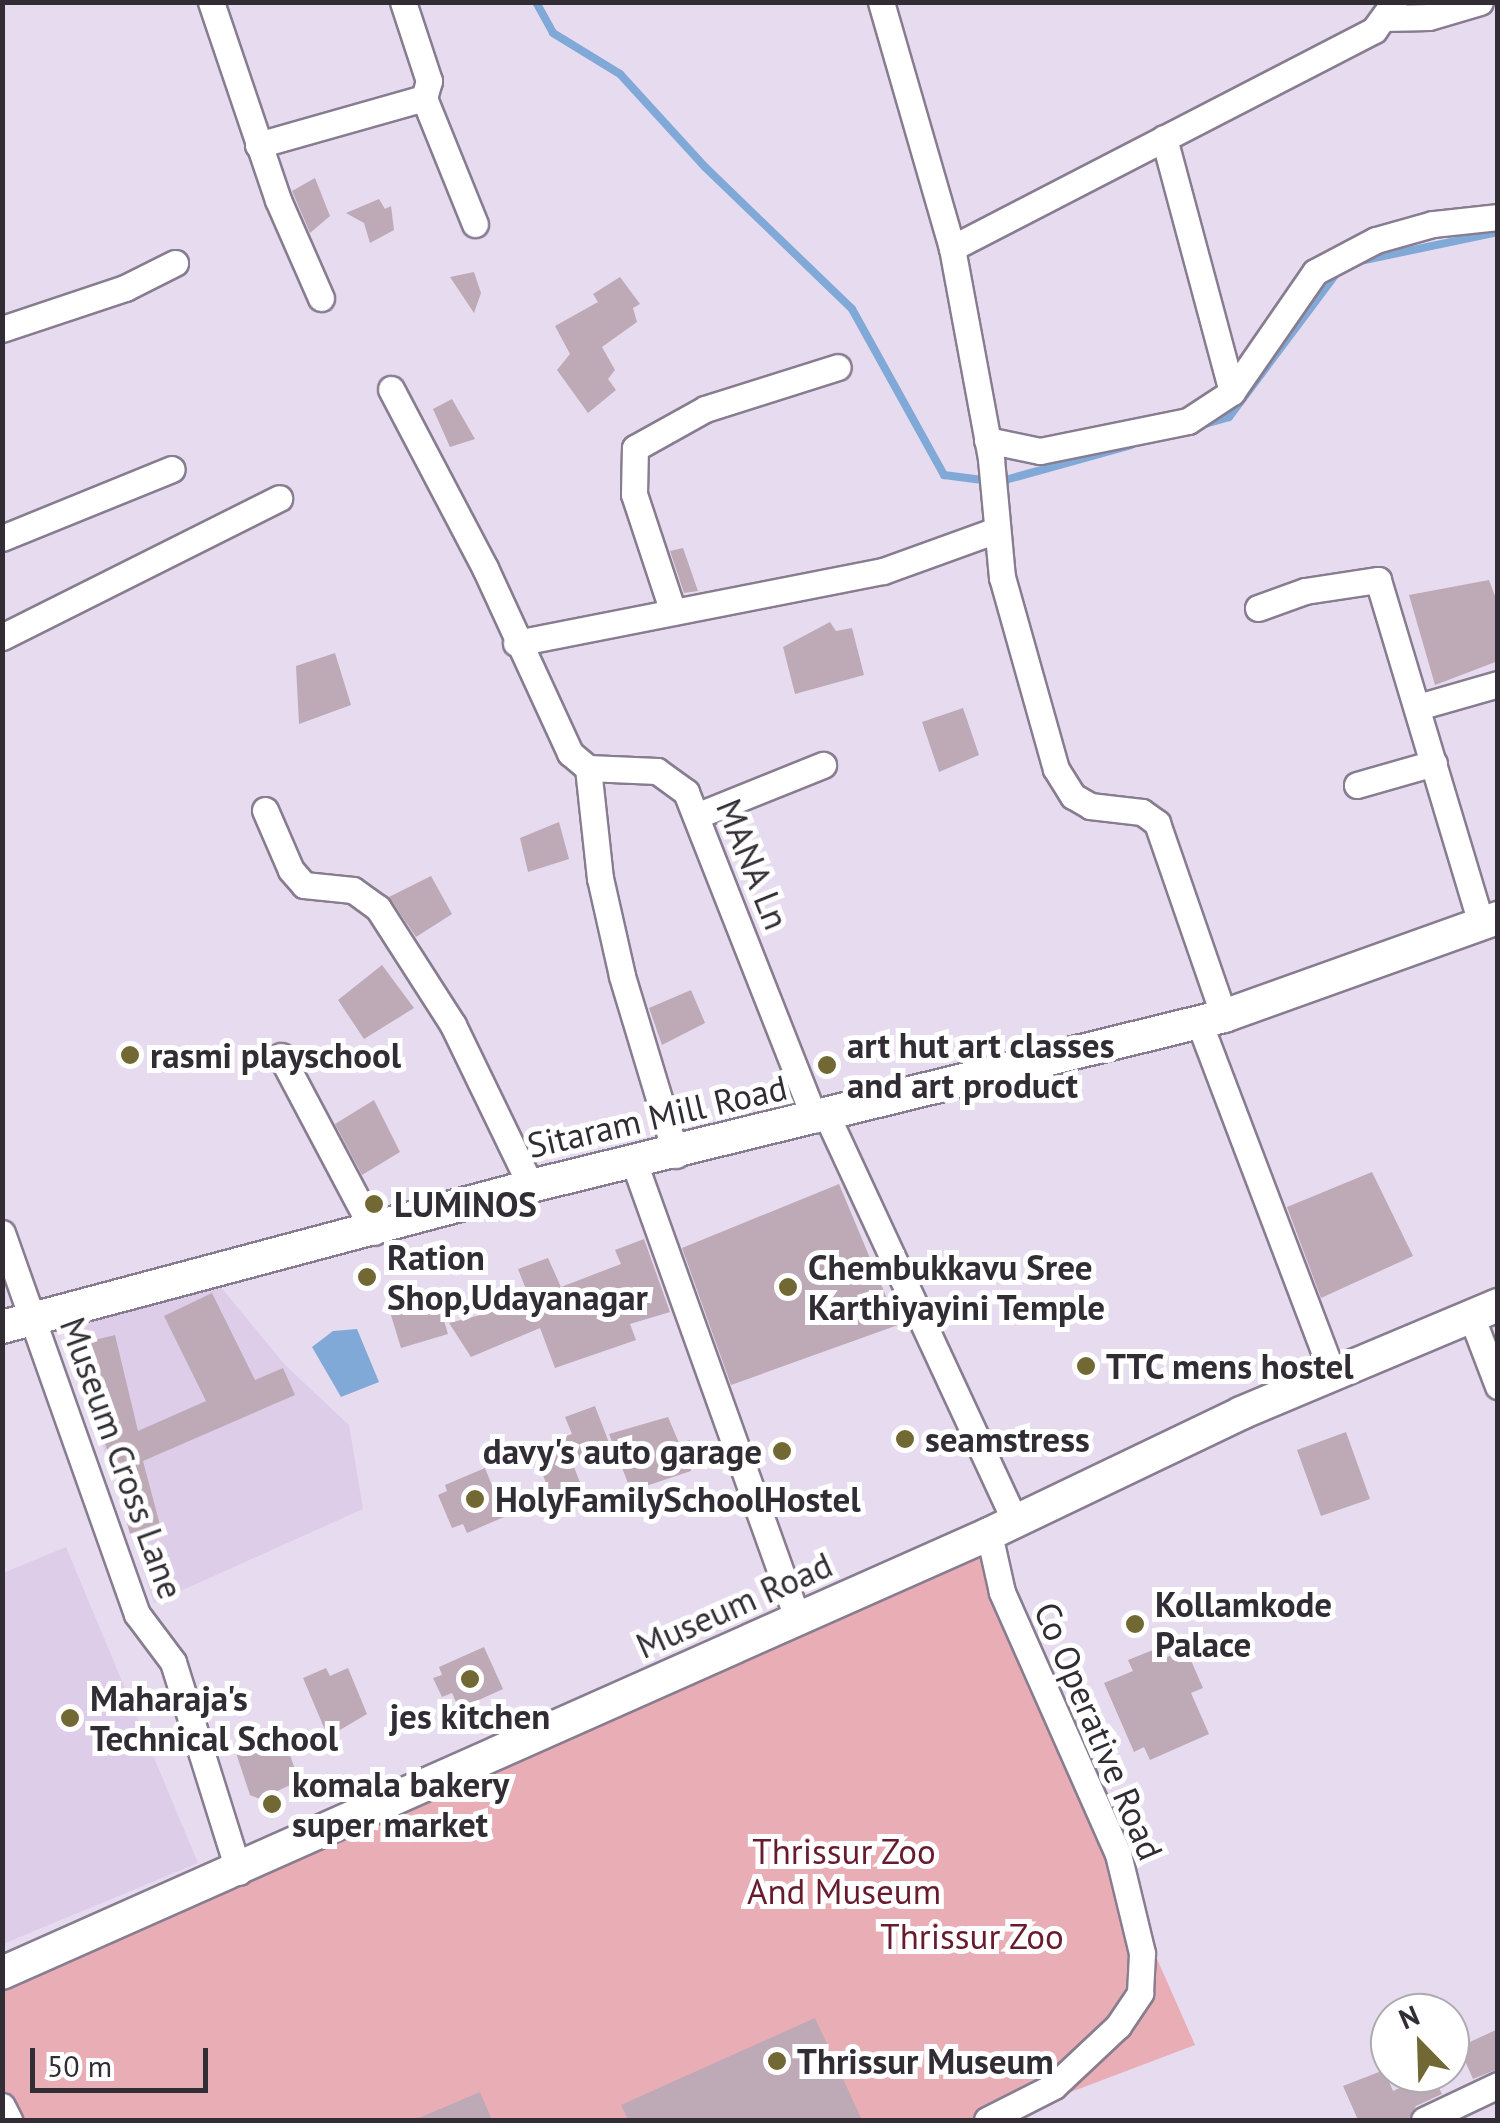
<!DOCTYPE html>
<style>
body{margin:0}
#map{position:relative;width:1500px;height:2123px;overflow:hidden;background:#e7dbf0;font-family:"PT Sans",sans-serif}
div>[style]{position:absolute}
.built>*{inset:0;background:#ddcde9}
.green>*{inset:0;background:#e9aeb5}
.water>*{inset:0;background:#81a9d7}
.stream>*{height:8px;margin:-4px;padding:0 4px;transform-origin:4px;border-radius:4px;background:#81a9d7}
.building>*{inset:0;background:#bea9b6}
.roads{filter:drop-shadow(2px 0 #887d90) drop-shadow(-2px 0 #887d90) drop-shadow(0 2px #887d90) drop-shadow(0 -2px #887d90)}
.minor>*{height:25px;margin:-12.5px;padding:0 12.5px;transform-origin:12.5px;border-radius:12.5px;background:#fff}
.major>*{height:32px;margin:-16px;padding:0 16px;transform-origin:16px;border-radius:16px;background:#fff}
.dots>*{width:28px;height:28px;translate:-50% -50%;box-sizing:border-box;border:5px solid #fff;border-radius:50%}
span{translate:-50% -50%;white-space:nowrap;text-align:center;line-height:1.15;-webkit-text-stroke:10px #fff;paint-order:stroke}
.street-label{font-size:35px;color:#322d35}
.poi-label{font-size:35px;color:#322d35;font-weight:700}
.left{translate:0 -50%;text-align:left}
.right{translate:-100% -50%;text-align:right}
.park-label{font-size:35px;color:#691b2e}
.frame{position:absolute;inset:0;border:5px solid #322d35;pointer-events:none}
.north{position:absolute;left:1370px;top:1993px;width:100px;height:100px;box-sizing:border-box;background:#fff;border:2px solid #adabae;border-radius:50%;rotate:337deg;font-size:28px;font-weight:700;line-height:40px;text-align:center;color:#322d35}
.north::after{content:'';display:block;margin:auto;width:35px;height:45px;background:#726834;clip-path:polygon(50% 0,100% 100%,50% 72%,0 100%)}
.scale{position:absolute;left:30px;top:2048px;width:178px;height:45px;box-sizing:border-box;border:5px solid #322d35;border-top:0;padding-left:12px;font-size:30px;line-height:35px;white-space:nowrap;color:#322d35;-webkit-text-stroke:8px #fff;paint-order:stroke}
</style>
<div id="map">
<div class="built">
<div style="clip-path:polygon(220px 1286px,285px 1365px,349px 1425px,363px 1509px,154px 1603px,67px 1337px,116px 1307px)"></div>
<div style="clip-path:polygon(66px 1547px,198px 1863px,3px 1944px,3px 1573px)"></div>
</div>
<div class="green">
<div style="clip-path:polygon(973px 1541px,1195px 2045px,997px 2120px,14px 2120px,3px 2097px,3px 1973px)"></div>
</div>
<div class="water">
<div style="clip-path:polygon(357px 1329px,379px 1382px,341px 1397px,312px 1347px,333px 1331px)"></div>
</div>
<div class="stream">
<div style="left:536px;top:2px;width:35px;rotate:61deg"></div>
<div style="left:553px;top:33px;width:79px;rotate:31.5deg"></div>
<div style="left:620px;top:74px;width:126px;rotate:47.6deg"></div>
<div style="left:705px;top:167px;width:204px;rotate:44deg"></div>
<div style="left:852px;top:309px;width:190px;rotate:61deg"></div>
<div style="left:944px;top:475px;width:54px;rotate:7.4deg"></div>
<div style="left:998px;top:482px;width:138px;rotate:-15.5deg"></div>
<div style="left:1355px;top:262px;width:146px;rotate:-11.8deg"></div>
<div style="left:1198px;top:426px;width:32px;rotate:-16deg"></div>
<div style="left:1229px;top:417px;width:184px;rotate:-53.2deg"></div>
</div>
<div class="building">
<div style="clip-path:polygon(315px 178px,330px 216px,310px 233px,292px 191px)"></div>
<div style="clip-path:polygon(379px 199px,385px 209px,391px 206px,394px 230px,370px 243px,364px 223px,346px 213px)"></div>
<div style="clip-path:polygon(474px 272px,481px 293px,474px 313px,450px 277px)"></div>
<div style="clip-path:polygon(620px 277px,640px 304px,633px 308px,637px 322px,602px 347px,615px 370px,608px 379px,616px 390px,588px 413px,557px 370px,570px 354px,555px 326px,598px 302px,593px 294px)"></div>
<div style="clip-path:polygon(452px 399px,475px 439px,450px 447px,433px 409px)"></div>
<div style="clip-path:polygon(683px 548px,698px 591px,684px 593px,670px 551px)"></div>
<div style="clip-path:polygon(1489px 580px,1498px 604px,1498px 661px,1435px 685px,1409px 595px)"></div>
<div style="clip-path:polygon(830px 622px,836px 631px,852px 628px,864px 675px,795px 694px,783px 647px)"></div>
<div style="clip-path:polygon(335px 653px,351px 705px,299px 724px,296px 666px)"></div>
<div style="clip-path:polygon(963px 708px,979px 755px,939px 772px,922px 722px)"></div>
<div style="clip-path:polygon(559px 822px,569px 859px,528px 872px,520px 838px)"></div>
<div style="clip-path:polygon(431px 876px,452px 914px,416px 937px,389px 897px)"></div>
<div style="clip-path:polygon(382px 965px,414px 1008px,364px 1039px,338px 1000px)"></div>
<div style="clip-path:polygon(691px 990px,705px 1023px,662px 1045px,649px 1008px)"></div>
<div style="clip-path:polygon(374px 1100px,400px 1152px,362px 1175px,335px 1124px)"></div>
<div style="clip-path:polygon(1372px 1172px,1413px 1256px,1321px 1298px,1287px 1207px)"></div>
<div style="clip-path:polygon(839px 1184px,898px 1325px,731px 1385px,682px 1248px)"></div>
<div style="clip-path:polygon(644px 1239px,670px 1312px,630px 1324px,636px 1340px,555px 1368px,540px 1328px,471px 1357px,449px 1323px,531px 1302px,518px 1269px,548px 1258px,561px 1287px,621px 1264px,615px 1250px)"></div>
<div style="clip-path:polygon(212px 1293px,255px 1380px,283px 1368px,295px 1395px,143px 1461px,160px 1525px,130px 1534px,78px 1344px,115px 1335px,138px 1431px,206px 1401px,164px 1316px)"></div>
<div style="clip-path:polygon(437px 1298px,448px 1334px,401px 1348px,390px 1312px)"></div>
<div style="clip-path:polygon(595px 1406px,611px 1448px,572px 1462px,583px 1490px,553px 1502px,533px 1448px,572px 1434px,565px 1417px)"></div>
<div style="clip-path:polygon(668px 1417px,679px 1443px,690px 1440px,691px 1471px,631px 1491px,609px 1434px)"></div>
<div style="clip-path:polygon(1346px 1432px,1370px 1499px,1321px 1516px,1297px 1450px)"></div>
<div style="clip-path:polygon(485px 1468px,493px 1488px,504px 1484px,512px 1503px,500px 1508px,504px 1517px,467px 1533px,463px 1524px,452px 1528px,438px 1495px,447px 1491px,445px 1485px)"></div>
<div style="clip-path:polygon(484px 1647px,503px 1689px,459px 1709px,452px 1693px,442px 1697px,433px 1678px,442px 1675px,439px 1667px)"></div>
<div style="clip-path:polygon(1186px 1649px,1203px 1688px,1191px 1693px,1209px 1734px,1150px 1760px,1144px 1747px,1134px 1752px,1104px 1683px,1133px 1671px,1128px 1660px,1153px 1650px,1158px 1661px)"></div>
<div style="clip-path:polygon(326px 1668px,330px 1676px,348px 1668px,367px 1714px,328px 1737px,303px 1678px)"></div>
<div style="clip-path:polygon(282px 1732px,299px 1781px,260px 1799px,250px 1795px,235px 1750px)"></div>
<div style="clip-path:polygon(815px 2018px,862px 2120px,628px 2120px,621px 2105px)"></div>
<div style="clip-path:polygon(1498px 2029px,1498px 2069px,1473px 2079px,1459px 2047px)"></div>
<div style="clip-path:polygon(1384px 2070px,1393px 2091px,1432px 2073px,1442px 2094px,1416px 2106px,1408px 2120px,1358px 2120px,1343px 2086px)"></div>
<div style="clip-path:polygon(480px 2092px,492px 2120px,414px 2120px)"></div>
</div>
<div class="roads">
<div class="minor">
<div style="left:211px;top:2px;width:209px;rotate:71.3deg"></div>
<div style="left:278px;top:200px;width:107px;rotate:66.3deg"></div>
<div style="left:881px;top:2px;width:256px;rotate:73.9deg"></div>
<div style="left:952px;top:248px;width:215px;rotate:79.5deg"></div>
<div style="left:991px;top:459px;width:119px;rotate:84.7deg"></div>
<div style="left:1002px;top:577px;width:199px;rotate:74.3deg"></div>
<div style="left:1056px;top:769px;width:32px;rotate:58deg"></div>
<div style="left:1073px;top:796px;width:20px;rotate:30deg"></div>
<div style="left:1090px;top:806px;width:52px;rotate:6.6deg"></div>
<div style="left:1142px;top:812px;width:19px;rotate:36deg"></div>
<div style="left:1157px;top:823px;width:204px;rotate:70.9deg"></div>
<div style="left:1384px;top:18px;width:45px;rotate:-1.3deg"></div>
<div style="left:1429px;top:17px;width:53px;rotate:-16.4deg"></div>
<div style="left:424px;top:98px;width:136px;rotate:68deg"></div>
<div style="left:1164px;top:138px;width:263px;rotate:75deg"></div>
<div style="left:258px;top:145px;width:173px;rotate:-15.8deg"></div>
<div style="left:424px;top:98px;width:18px;rotate:-74deg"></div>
<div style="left:429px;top:81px;width:83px;rotate:-108.2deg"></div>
<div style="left:952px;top:248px;width:475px;rotate:-27.3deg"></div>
<div style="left:1374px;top:30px;width:34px;rotate:-54deg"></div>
<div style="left:2px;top:329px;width:130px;rotate:-18.4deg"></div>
<div style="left:125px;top:288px;width:56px;rotate:-26.6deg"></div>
<div style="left:391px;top:389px;width:202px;rotate:62.3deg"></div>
<div style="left:485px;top:568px;width:204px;rotate:65.3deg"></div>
<div style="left:570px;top:753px;width:23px;rotate:40deg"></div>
<div style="left:588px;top:768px;width:69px;rotate:2.5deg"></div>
<div style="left:657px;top:771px;width:36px;rotate:36deg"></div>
<div style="left:686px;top:792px;width:352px;rotate:68.5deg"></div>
<div style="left:987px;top:440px;width:54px;rotate:11.7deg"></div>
<div style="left:1040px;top:451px;width:151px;rotate:-11.5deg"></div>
<div style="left:1188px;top:421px;width:53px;rotate:-33.4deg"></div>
<div style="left:1232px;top:392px;width:146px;rotate:-55.3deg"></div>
<div style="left:1315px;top:272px;width:69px;rotate:-27.7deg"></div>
<div style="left:1376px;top:240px;width:59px;rotate:-15.7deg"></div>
<div style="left:1433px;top:224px;width:65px;rotate:-6.1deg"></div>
<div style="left:2px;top:538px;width:183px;rotate:-22.1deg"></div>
<div style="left:1258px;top:608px;width:50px;rotate:-19.9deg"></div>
<div style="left:1305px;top:591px;width:74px;rotate:-8.6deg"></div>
<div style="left:1378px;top:580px;width:358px;rotate:73.3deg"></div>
<div style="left:673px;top:612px;width:124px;rotate:-108.3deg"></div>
<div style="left:634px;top:494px;width:46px;rotate:-88.8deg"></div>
<div style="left:635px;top:448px;width:80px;rotate:-29.1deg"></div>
<div style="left:705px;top:409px;width:139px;rotate:-17.5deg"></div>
<div style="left:2px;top:637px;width:310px;rotate:-26.6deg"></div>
<div style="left:516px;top:643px;width:374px;rotate:-11.1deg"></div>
<div style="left:883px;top:571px;width:120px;rotate:-19.9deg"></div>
<div style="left:1418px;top:707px;width:83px;rotate:-16deg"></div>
<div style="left:588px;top:768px;width:111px;rotate:83.8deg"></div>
<div style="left:600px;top:878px;width:100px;rotate:77.3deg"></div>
<div style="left:622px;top:976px;width:187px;rotate:73.2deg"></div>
<div style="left:1357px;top:785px;width:80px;rotate:-15.9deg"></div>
<div style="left:265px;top:810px;width:65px;rotate:66.6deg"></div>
<div style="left:291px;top:870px;width:20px;rotate:49deg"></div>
<div style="left:304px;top:885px;width:49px;rotate:5.8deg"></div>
<div style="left:353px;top:890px;width:31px;rotate:36deg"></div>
<div style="left:378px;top:908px;width:139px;rotate:57.3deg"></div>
<div style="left:453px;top:1025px;width:179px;rotate:64.2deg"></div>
<div style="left:696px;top:816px;width:137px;rotate:-21.9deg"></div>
<div style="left:1199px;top:1022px;width:375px;rotate:69.2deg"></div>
<div style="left:281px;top:1056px;width:199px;rotate:62.1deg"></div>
<div style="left:827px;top:1116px;width:447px;rotate:65.1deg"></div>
<div style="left:635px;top:1165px;width:483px;rotate:70.3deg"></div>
<div style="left:2px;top:1233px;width:404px;rotate:70.5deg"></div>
<div style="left:137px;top:1614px;width:60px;rotate:53.1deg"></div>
<div style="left:173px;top:1662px;width:220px;rotate:72.6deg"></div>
<div style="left:1472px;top:1318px;width:73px;rotate:69.1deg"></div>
<div style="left:2px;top:2106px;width:16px;rotate:63deg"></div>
<div style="left:987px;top:2120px;width:75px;rotate:-26.9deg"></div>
<div style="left:1054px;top:2086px;width:88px;rotate:-43.2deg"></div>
<div style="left:1118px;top:2026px;width:40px;rotate:-56deg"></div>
<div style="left:1140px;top:1993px;width:40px;rotate:-87.1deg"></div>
<div style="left:1142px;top:1953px;width:102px;rotate:-103.6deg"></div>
<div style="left:1118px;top:1854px;width:287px;rotate:-113.9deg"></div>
<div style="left:1002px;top:1592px;width:59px;rotate:-102.6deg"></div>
<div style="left:1424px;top:2120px;width:82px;rotate:-25.3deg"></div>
</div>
<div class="major">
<div style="left:2px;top:1327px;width:547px;rotate:-14.92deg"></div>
<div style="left:531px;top:1186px;width:714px;rotate:-13.78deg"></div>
<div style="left:1224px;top:1016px;width:291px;rotate:-19.7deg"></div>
<div style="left:2px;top:1973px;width:1080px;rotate:-23.98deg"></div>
<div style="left:989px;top:1534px;width:280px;rotate:-25.6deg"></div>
<div style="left:1241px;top:1413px;width:279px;rotate:-22.8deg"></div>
</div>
</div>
<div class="dots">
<div style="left:130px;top:1055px;background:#726834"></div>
<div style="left:827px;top:1065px;background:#726834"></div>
<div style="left:374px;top:1204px;background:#726834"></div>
<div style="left:367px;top:1277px;background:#726834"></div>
<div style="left:788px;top:1287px;background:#726834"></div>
<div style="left:1086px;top:1366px;background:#726834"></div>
<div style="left:905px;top:1439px;background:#726834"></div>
<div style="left:782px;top:1451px;background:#726834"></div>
<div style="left:475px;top:1499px;background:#726834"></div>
<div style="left:1135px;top:1624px;background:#726834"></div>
<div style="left:470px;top:1679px;background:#726834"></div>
<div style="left:70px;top:1718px;background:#726834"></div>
<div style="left:272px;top:1804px;background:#726834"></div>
<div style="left:777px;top:2061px;background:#726834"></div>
</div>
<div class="street-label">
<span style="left:753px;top:864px;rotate:68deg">MANA Ln</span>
<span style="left:657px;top:1116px;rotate:-13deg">Sitaram Mill Road</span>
<span style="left:122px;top:1458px;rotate:70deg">Museum Cross Lane</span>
<span style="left:734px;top:1605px;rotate:-24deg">Museum Road</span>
<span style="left:1099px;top:1731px;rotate:67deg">Co Operative Road</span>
</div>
<div class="poi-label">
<span class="left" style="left:847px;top:1065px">art hut art classes<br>and art product</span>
<span class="left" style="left:150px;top:1055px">rasmi playschool</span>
<span class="left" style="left:394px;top:1204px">LUMINOS</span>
<span class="left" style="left:387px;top:1277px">Ration<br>Shop,Udayanagar</span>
<span class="left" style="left:808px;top:1287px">Chembukkavu Sree<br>Karthiyayini Temple</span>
<span class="left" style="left:1106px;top:1366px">TTC mens hostel</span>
<span class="left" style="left:925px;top:1439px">seamstress</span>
<span class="right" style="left:762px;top:1451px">davy's auto garage</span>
<span class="left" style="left:495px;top:1499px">HolyFamilySchoolHostel</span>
<span class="left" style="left:1155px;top:1624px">Kollamkode<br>Palace</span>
<span class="left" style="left:90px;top:1718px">Maharaja's<br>Technical School</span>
<span style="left:470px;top:1716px">jes kitchen</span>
<span class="left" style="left:292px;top:1804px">komala bakery<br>super market</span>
<span class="left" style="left:797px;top:2061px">Thrissur Museum</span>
</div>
<div class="park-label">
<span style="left:844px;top:1871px">Thrissur Zoo<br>And Museum</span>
<span style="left:972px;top:1936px">Thrissur Zoo</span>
</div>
<div class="frame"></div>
<div class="north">N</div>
<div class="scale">50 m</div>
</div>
